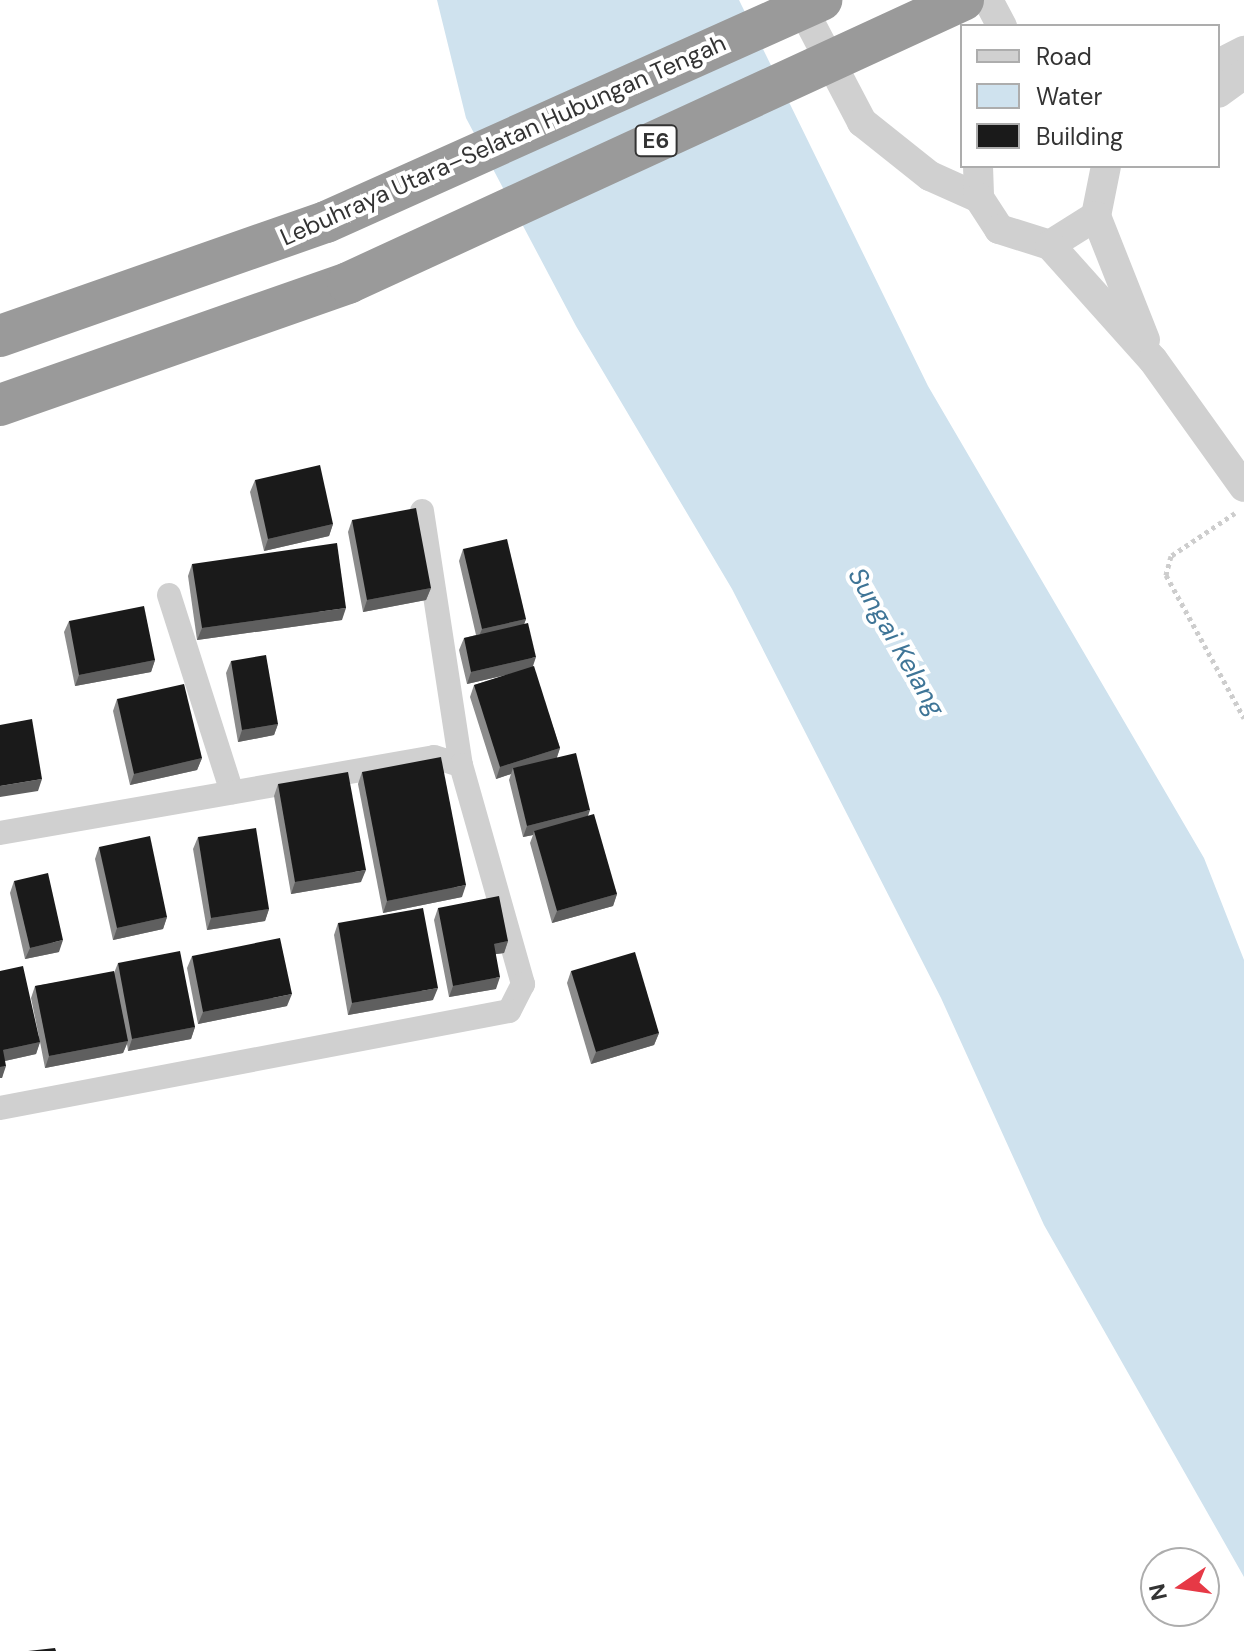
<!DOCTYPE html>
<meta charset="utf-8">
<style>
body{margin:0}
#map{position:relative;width:1244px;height:1651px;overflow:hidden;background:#fff;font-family:"DM Sans",sans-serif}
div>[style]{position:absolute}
.water>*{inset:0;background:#cfe2ee}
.path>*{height:5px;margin-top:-2.5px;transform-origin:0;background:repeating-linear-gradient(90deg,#cdcdcd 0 4px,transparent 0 8px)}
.minor>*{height:24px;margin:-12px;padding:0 12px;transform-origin:12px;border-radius:12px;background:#d0d0d0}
.tertiary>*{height:30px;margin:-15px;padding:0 15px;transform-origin:15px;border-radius:15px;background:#d0d0d0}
.motorway>*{height:42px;margin:-21px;padding:0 21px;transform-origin:21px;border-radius:21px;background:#9a9a9a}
.motorway-bridge>*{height:42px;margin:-21px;padding:0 21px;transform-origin:21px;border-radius:21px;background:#9a9a9a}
.wall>*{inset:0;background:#8c8c8c}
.shaded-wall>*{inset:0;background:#5f5f5f}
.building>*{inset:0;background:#1a1a1a}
span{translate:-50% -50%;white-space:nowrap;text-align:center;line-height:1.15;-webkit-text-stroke:8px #fff;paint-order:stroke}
.shield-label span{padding:2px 6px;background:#fff;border:2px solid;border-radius:6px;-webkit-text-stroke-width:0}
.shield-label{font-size:22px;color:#333;font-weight:700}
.street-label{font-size:24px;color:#333}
.water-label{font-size:26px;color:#3f7597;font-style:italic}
.legend{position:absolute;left:960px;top:24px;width:260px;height:144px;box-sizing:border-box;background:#fff;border:2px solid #adadad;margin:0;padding:10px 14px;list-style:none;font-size:24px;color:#333}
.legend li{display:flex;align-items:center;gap:16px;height:40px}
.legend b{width:40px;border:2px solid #adadad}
.north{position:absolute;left:1140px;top:1547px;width:80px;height:80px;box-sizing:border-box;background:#fff;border:2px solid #adadad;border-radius:50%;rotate:257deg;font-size:22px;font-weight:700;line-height:32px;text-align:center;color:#333}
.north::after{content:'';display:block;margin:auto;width:28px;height:36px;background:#e63946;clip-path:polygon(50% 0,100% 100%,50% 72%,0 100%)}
</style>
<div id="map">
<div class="water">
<div style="clip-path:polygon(437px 0,739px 0,928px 386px,1204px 858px,1244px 960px,1244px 1577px,1044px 1225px,941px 998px,732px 589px,576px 326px,466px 118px)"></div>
</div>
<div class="path">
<div style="left:1235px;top:513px;width:77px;rotate:146.1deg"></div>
<div style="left:1171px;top:556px;width:20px;rotate:105deg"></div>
<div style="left:1166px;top:575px;width:163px;rotate:61.4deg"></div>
</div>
<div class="minor">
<div style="left:422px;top:511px;width:257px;rotate:81.3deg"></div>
<div style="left:169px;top:595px;width:207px;rotate:72.3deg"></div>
<div style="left:0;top:833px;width:441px;rotate:-9.9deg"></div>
<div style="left:434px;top:757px;width:28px;rotate:17deg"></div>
<div style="left:461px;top:765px;width:228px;rotate:74.2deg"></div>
<div style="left:523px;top:984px;width:30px;rotate:117deg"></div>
<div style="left:509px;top:1011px;width:518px;rotate:169.21deg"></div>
</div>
<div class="tertiary">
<div style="left:798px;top:0;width:138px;rotate:62.3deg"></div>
<div style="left:862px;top:122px;width:87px;rotate:38.5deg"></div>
<div style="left:930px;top:176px;width:54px;rotate:24.2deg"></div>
<div style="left:988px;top:0;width:30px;rotate:62deg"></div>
<div style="left:1218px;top:64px;width:29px;rotate:-27deg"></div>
<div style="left:1218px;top:93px;width:32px;rotate:-36deg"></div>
<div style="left:978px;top:166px;width:32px;rotate:88deg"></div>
<div style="left:979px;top:198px;width:37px;rotate:57deg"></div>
<div style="left:999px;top:229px;width:53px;rotate:17.4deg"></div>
<div style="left:1050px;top:245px;width:54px;rotate:-32.2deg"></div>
<div style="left:1096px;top:216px;width:51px;rotate:-78.7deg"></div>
<div style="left:1096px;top:216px;width:133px;rotate:68.4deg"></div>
<div style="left:1050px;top:245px;width:154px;rotate:48.2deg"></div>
<div style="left:1153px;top:360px;width:156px;rotate:54.4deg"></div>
</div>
<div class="motorway">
<div style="left:0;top:336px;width:345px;rotate:-19.3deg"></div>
<div style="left:0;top:405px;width:369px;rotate:-19.3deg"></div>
</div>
<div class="motorway-bridge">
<div style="left:326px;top:222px;width:543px;rotate:-24.16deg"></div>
<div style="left:348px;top:283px;width:677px;rotate:-24.71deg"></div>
</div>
<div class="wall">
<div style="clip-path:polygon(255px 480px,333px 524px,329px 536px,264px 551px,250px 492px)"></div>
<div style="clip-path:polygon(352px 520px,431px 588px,426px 600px,363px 612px,348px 532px)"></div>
<div style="clip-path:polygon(463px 549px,526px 619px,524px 624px,533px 667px,560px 748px,557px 757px,588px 816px,617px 894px,613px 906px,552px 923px,530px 843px,533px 835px,523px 837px,509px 780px,511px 774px,496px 779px,470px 697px,474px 685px,510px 674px,467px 684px,459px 650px,464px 638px,476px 635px,459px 561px)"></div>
<div style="clip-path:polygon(192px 564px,342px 620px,197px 640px,188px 576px)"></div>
<div style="clip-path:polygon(69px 621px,155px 660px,151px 672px,75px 686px,64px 632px)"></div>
<div style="clip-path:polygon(231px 661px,278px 724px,274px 735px,238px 742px,226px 673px)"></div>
<div style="clip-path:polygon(117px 699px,202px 758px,197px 770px,130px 785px,113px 711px)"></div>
<div style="clip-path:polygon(362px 772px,462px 897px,383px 913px,358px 784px)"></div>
<div style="clip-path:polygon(278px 784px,361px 882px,291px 894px,274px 796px)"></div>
<div style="clip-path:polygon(198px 837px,269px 909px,265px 921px,207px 930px,193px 849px)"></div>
<div style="clip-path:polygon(99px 847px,167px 917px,163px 929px,113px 940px,95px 859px)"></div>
<div style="clip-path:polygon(14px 881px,59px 952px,25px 959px,10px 893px)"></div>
<div style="clip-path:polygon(438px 908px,508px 941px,504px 953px,496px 954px,496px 989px,449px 997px,434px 920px)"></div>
<div style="clip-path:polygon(338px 923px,433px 1000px,348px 1015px,334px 935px)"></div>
<div style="clip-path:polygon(192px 956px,287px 1006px,198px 1024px,187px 968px)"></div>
<div style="clip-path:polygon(118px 963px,195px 1027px,191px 1039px,128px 1051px,127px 1044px,123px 1053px,45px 1068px,40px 1042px,36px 1054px,5px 1061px,2px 1078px,0 1078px,0 971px,39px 1037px,31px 998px,35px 986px,114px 973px)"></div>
<div style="clip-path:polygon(571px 971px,659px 1033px,654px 1045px,591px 1064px,567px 983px)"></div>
</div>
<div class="shaded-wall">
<div style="clip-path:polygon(333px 524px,329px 536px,264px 551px,268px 539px)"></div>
<div style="clip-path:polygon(431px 588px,426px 600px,363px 612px,367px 600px)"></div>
<div style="clip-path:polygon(346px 608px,342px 620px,197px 640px,202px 628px)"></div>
<div style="clip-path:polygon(526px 619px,522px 630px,477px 641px,482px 629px)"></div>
<div style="clip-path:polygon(536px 657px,532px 669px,467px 684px,471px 672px)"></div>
<div style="clip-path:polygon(155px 660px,151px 672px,75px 686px,79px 675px)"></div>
<div style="clip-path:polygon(278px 724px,274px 735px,238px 742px,242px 730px)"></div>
<div style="clip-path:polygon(560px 748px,556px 760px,513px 768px,511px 774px,496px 779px,500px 767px)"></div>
<div style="clip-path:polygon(202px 758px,197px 770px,130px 785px,134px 774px)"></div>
<div style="clip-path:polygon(42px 779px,38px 791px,0 797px,0 786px)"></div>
<div style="clip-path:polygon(590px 810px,586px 822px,534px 831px,533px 835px,523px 837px,527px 826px)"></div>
<div style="clip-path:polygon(366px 870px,361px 882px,291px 894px,295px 882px)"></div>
<div style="clip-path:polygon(466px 885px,462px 897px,383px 913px,387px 901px)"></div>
<div style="clip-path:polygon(617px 894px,613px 906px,552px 923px,557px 911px)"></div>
<div style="clip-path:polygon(269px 909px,265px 921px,207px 930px,211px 918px)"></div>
<div style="clip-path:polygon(167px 917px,163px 929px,113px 940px,117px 928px)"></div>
<div style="clip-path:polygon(63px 940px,59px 952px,25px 959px,30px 948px)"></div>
<div style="clip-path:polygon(508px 941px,504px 953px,489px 955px,494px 944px)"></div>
<div style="clip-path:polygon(500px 977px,496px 989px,449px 997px,453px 986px)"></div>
<div style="clip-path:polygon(438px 988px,433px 1000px,348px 1015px,352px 1003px)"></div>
<div style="clip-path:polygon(292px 994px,287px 1006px,198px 1024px,203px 1012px)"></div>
<div style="clip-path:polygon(195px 1027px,191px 1039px,128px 1051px,132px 1039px)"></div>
<div style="clip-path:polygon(659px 1033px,654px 1045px,591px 1064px,596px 1052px)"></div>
<div style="clip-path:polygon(128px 1041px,123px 1053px,45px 1068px,49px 1056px)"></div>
<div style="clip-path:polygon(40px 1042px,36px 1054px,0 1062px,3px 1050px)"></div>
<div style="clip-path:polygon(6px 1066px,2px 1078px,0 1078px,0 1067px)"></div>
</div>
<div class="building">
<div style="clip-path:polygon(320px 465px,333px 524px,268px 539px,255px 480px)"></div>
<div style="clip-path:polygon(416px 508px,431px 588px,367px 600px,352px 520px)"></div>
<div style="clip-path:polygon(507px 539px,526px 619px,482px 629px,463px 549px)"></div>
<div style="clip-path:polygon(337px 543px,346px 608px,202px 628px,192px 564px)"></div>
<div style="clip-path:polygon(144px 606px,155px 660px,79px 675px,69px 621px)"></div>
<div style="clip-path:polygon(528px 623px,536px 657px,471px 672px,464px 638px)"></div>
<div style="clip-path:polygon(266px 655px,278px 724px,242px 730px,231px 661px)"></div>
<div style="clip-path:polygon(534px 666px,560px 748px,500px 767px,474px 685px)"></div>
<div style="clip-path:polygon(184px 684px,202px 758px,134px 774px,117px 699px)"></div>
<div style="clip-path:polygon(32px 719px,42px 779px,0 786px,0 725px)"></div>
<div style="clip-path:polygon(576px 753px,590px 810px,527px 826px,513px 768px)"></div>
<div style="clip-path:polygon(441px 757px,466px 885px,387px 901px,362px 772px)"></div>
<div style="clip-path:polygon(348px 772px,366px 870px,295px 882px,278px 784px)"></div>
<div style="clip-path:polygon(594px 814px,617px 894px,557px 911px,534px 831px)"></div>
<div style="clip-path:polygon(256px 828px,269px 909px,211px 918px,198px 837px)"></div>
<div style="clip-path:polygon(150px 836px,167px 917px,117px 928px,99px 847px)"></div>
<div style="clip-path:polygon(48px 873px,63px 940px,30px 948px,14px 881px)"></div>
<div style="clip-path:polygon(499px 896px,508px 941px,494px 944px,500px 977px,453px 986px,438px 908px)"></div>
<div style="clip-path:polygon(423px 908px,438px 988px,352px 1003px,338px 923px)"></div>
<div style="clip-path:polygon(280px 938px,292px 994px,203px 1012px,192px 956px)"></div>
<div style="clip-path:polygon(180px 951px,195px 1027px,132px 1039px,118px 963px)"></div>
<div style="clip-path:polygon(635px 952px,659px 1033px,596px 1052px,571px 971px)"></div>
<div style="clip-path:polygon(23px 966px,40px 1042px,3px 1050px,6px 1066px,0 1067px,0 971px)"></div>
<div style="clip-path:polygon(114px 971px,128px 1041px,49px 1056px,35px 986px)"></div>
<div style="clip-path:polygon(55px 1648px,56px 1651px,28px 1651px)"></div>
</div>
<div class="shield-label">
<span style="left:656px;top:141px">E6</span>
</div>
<div class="street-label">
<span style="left:503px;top:140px;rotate:-24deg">Lebuhraya Utara–Selatan Hubungan Tengah</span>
</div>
<div class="water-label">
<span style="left:896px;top:642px;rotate:60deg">Sungai Kelang</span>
</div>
<ul class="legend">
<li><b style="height:10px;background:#d0d0d0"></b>Road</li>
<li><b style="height:22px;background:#cfe2ee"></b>Water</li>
<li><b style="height:22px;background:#1a1a1a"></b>Building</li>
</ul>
<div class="north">N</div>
</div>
